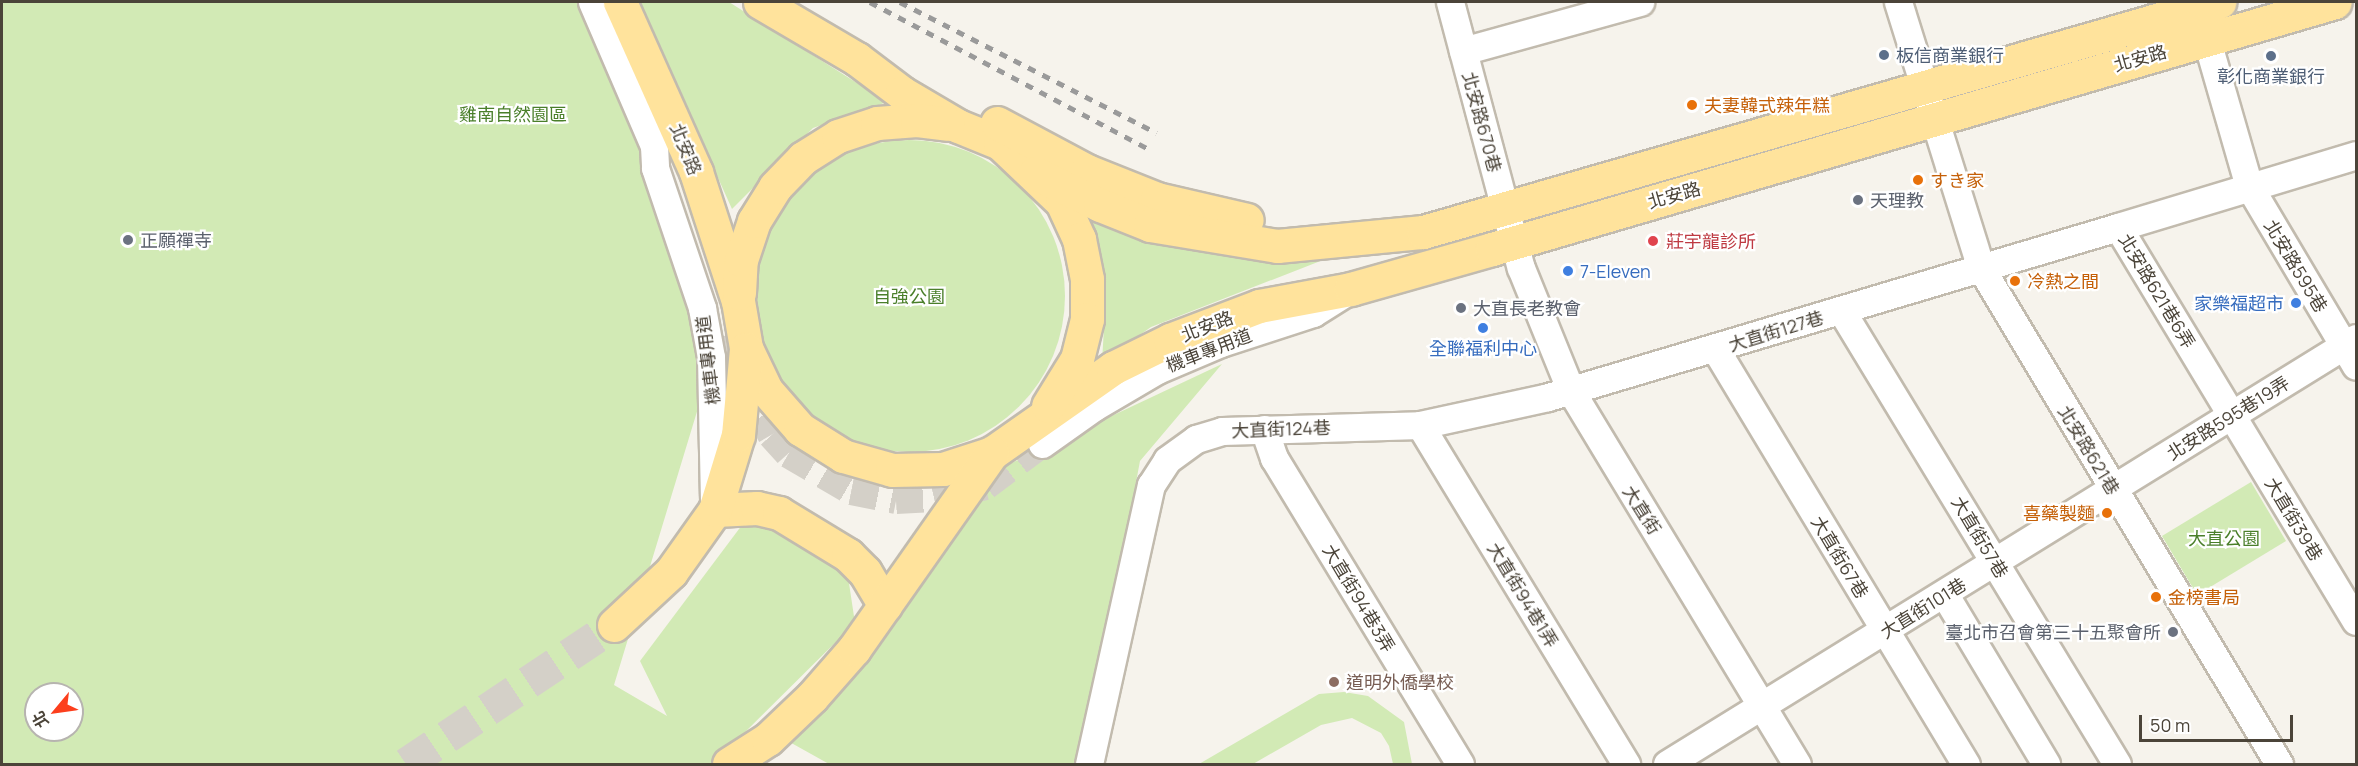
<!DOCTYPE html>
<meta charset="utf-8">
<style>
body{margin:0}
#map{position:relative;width:2358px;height:766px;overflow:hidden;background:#f6f3ec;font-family:Manrope,"Noto Sans TC","Noto Sans JP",sans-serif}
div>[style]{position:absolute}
.green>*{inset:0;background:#d2eab5}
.round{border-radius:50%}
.minor-tunnel>*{height:27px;margin-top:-13.5px;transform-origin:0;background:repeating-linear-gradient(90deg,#d4d0c8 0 27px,transparent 0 41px)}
.major-tunnel>*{height:33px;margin-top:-16.5px;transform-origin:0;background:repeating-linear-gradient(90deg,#d4d0c8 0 33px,transparent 0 49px)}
.roads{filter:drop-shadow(2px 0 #c2bbae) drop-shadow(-2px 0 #c2bbae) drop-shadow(0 2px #c2bbae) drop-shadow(0 -2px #c2bbae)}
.minor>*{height:27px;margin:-13.5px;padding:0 13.5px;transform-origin:13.5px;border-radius:13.5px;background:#fff}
.major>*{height:33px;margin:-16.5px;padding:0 16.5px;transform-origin:16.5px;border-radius:16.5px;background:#ffe39c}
.rail>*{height:4.5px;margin-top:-2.25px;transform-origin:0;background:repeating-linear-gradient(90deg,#9a9a9a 0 8px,transparent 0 16px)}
.dots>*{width:16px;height:16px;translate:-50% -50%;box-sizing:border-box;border:3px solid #fff;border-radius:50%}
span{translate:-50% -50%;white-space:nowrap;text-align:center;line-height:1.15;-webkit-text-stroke:4.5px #fff;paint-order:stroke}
.service-label{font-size:18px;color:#4e5e75}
.left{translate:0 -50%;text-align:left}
.street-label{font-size:18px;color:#4b4439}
.food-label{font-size:18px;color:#c56008}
.right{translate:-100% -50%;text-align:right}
.park-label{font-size:18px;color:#4a7f2a}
.worship-label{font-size:18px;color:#5b616d}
.health-label{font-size:18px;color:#be3a42}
.shop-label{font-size:18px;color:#366cbe}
.education-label{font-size:18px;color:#785e54}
.frame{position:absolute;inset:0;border:3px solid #4b4439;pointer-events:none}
.north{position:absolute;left:24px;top:682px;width:60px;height:60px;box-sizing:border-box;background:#fff;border:2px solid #b7b4b0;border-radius:50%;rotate:241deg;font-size:16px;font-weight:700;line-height:24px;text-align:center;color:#4b4439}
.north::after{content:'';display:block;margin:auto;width:21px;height:27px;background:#fc3f1d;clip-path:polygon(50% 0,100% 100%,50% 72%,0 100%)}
.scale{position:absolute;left:2139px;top:715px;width:154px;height:27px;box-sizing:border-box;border:3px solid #4b4439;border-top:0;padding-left:8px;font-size:18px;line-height:21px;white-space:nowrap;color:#4b4439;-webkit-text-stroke:4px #fff;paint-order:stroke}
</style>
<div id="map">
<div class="green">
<div style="clip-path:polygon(evenodd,2px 2px,587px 2px,660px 201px,700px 331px,695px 350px,709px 372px,614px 685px,667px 716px,640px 661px,751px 513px,847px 570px,855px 623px,726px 751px,748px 764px,2px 764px,2px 2px,36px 694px,72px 694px,72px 730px,36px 730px,36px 694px)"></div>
<div style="clip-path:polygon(639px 2px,729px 2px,887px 102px,813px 128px,732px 209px)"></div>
<div class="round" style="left:753px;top:140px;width:312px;height:312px"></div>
<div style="clip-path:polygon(1092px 220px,1323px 260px,1151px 327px,1102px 362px,1106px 293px)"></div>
<div style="clip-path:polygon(1222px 364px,1140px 461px,1083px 764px,829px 764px,777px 735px,999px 469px)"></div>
<div style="clip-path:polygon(2251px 482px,2286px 541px,2197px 595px,2162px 536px)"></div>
<div style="clip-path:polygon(1344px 692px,1368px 696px,1404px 722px,1412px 764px,1393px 764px,1389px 746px,1381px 733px,1352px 718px,1321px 725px,1253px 764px,1199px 764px,1319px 694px)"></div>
</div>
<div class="minor-tunnel">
<div style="left:725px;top:335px;width:48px;rotate:71.9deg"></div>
<div style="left:740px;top:381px;width:62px;rotate:60.1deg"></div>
<div style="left:771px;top:435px;width:25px;rotate:48deg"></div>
<div style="left:788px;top:454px;width:73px;rotate:30.4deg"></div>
<div style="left:851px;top:491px;width:46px;rotate:11.3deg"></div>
<div style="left:896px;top:500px;width:38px;rotate:-3deg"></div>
<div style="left:934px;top:498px;width:53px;rotate:-13deg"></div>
<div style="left:986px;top:486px;width:70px;rotate:-36.9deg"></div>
</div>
<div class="major-tunnel">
<div style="left:406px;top:764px;width:250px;rotate:-33.8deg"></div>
</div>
<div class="roads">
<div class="minor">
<div style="left:592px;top:2px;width:157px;rotate:66.7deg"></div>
<div style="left:654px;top:146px;width:22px;rotate:87deg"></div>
<div style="left:655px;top:168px;width:148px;rotate:71.4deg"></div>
<div style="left:702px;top:308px;width:50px;rotate:79.6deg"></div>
<div style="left:711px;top:357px;width:141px;rotate:88.8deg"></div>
<div style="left:1450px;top:2px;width:275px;rotate:75.1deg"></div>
<div style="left:1521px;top:268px;width:133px;rotate:67.9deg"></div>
<div style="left:1571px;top:391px;width:436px;rotate:58.8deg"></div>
<div style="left:1898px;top:2px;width:279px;rotate:72.7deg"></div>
<div style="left:1981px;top:268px;width:579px;rotate:59deg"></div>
<div style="left:2201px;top:20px;width:173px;rotate:73.9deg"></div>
<div style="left:2249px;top:186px;width:209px;rotate:59.3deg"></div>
<div style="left:1463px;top:51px;width:184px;rotate:-15.5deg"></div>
<div style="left:2118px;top:227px;width:249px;rotate:-16.8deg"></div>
<div style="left:1841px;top:310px;width:531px;rotate:58.7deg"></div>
<div style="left:1716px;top:350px;width:484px;rotate:58.9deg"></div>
<div style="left:1420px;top:425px;width:397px;rotate:58.7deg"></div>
<div style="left:1264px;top:429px;width:31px;rotate:71deg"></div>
<div style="left:1274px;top:458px;width:358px;rotate:58.7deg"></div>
<div style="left:1042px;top:444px;width:64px;rotate:-35.4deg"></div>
<div style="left:1094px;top:407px;width:73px;rotate:-30.4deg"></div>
<div style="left:1157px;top:370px;width:69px;rotate:-22.9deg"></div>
<div style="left:1221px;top:343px;width:97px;rotate:-18.1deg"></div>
<div style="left:1313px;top:313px;width:38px;rotate:-32deg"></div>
<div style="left:1945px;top:595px;width:197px;rotate:59.1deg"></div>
<div style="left:1089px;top:764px;width:286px;rotate:-77.5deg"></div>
<div style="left:1151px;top:485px;width:30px;rotate:-57deg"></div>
<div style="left:1167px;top:460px;width:36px;rotate:-36deg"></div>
<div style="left:1196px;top:439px;width:27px;rotate:-17deg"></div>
<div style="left:1222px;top:431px;width:198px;rotate:-1.7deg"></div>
<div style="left:1420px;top:425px;width:131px;rotate:-12.3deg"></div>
<div style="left:1548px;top:397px;width:595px;rotate:-16.61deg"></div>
<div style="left:2118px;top:227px;width:460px;rotate:58.9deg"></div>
<div style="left:1667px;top:764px;width:810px;rotate:-31.73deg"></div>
</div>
<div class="major">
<div style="left:620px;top:2px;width:186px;rotate:65.9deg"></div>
<div style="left:696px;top:172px;width:136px;rotate:72deg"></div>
<div style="left:738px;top:301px;width:48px;rotate:80.3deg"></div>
<div style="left:746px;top:348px;width:47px;rotate:64.5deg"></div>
<div style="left:766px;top:390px;width:52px;rotate:48.9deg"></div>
<div style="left:800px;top:429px;width:51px;rotate:32.1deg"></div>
<div style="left:843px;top:456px;width:51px;rotate:15.9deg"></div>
<div style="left:892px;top:470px;width:51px;rotate:-1.1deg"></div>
<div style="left:943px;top:469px;width:52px;rotate:-18.1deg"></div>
<div style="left:992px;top:453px;width:148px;rotate:-35.1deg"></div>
<div style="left:1113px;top:368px;width:64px;rotate:-26.2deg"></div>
<div style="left:1170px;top:340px;width:95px;rotate:-20.9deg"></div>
<div style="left:1259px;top:306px;width:94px;rotate:-10.5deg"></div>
<div style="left:1351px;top:289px;width:147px;rotate:-15.8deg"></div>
<div style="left:1492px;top:249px;width:878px;rotate:-16.33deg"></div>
<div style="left:760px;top:2px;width:113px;rotate:30.4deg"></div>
<div style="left:857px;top:59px;width:56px;rotate:37.1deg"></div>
<div style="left:902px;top:93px;width:65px;rotate:30.5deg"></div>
<div style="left:958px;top:126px;width:45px;rotate:22deg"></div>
<div style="left:1000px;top:143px;width:86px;rotate:43.6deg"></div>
<div style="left:1062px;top:202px;width:41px;rotate:65.3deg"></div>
<div style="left:1079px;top:239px;width:41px;rotate:78.7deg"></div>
<div style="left:1087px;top:279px;width:40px;rotate:90deg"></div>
<div style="left:1087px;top:319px;width:41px;rotate:104deg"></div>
<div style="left:1077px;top:359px;width:55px;rotate:121.7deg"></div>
<div style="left:997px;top:123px;width:102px;rotate:28.1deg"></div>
<div style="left:1087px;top:171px;width:75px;rotate:21.8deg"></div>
<div style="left:1157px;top:199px;width:92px;rotate:13.1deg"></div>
<div style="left:1035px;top:173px;width:72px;rotate:26.2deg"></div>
<div style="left:1100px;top:205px;width:54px;rotate:21.8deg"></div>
<div style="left:1150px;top:225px;width:129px;rotate:9.4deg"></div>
<div style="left:1277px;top:246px;width:147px;rotate:-5.5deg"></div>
<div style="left:1423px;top:232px;width:829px;rotate:-16.12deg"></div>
<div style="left:739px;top:293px;width:33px;rotate:-87deg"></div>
<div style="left:741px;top:260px;width:41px;rotate:-71.6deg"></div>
<div style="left:754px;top:221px;width:40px;rotate:-58deg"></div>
<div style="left:775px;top:187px;width:40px;rotate:-46deg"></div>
<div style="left:803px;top:158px;width:41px;rotate:-32.2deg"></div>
<div style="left:838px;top:136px;width:41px;rotate:-18.4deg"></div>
<div style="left:877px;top:123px;width:40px;rotate:-4.3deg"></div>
<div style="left:917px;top:120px;width:31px;rotate:7deg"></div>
<div style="left:715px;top:510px;width:42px;rotate:-2.7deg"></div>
<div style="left:757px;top:508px;width:23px;rotate:13deg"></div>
<div style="left:779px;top:513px;width:81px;rotate:31.3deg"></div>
<div style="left:848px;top:555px;width:24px;rotate:45deg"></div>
<div style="left:865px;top:572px;width:39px;rotate:59deg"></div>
<div style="left:614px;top:625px;width:78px;rotate:-42.9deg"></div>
<div style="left:671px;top:572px;width:76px;rotate:-54.6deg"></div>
<div style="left:715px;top:510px;width:78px;rotate:-73deg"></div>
<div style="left:738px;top:435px;width:86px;rotate:-84.7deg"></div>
<div style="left:729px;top:764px;width:46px;rotate:-32.7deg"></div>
<div style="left:768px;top:739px;width:61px;rotate:-43.7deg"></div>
<div style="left:812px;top:697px;width:64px;rotate:-48.8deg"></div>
<div style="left:854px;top:649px;width:240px;rotate:-54.9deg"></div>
</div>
</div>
<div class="rail">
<div style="left:870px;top:2px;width:315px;rotate:27.8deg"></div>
<div style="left:900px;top:2px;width:288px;rotate:27deg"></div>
</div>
<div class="dots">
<div style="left:1884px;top:55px;background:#5c6f8a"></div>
<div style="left:2271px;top:56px;background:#5c6f8a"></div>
<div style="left:1692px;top:105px;background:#e8710a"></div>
<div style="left:1918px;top:180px;background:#e8710a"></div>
<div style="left:1858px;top:200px;background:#6b7280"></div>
<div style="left:128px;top:240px;background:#6b7280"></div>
<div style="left:1653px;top:241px;background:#e0444e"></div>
<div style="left:1568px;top:271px;background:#3f7fe0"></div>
<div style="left:2015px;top:281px;background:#e8710a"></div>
<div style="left:2296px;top:303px;background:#3f7fe0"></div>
<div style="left:1461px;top:308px;background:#6b7280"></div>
<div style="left:1483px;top:328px;background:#3f7fe0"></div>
<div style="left:2107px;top:513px;background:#e8710a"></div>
<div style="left:2156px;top:597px;background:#e8710a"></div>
<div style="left:2173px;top:632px;background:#6b7280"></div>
<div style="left:1334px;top:682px;background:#8d6e63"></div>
</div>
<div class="service-label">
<span class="left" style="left:1896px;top:55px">板信商業銀行</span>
<span style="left:2271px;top:76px">彰化商業銀行</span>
</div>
<div class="street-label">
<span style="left:2140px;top:58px;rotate:-16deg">北安路</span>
<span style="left:1482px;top:122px;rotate:75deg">北安路670巷</span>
<span style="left:686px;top:149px;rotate:68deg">北安路</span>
<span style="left:1674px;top:195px;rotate:-16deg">北安路</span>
<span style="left:2296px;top:266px;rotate:59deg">北安路595巷</span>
<span style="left:2157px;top:291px;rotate:59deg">北安路621巷6弄</span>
<span style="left:1207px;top:326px;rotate:-21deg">北安路</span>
<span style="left:1776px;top:331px;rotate:-17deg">大直街127巷</span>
<span style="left:1209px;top:350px;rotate:-21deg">機車專用道</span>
<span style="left:708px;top:360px;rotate:-97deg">機車專用道</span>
<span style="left:2228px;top:418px;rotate:-32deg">北安路595巷19弄</span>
<span style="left:1281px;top:429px;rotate:-2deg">大直街124巷</span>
<span style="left:2089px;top:450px;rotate:59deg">北安路621巷</span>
<span style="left:1642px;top:510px;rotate:58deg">大直街</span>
<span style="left:2294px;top:519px;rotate:59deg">大直街39巷</span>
<span style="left:1980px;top:537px;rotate:59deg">大直街57巷</span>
<span style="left:1840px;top:557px;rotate:59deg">大直街67巷</span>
<span style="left:1523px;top:595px;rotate:59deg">大直街94巷1弄</span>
<span style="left:1359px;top:598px;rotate:59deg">大直街94巷3弄</span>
<span style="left:1923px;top:608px;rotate:-32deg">大直街101巷</span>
</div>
<div class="food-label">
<span class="left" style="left:1704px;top:105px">夫妻韓式辣年糕</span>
<span class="left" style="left:1930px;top:180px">すき家</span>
<span class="left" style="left:2027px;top:281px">冷熱之間</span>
<span class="right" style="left:2095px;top:513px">喜藥製麵</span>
<span class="left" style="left:2168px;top:597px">金榜書局</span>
</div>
<div class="park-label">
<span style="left:513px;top:114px">雞南自然園區</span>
<span style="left:909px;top:296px">自強公園</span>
<span style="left:2224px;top:538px">大直公園</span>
</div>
<div class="worship-label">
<span class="left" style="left:1870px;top:200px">天理教</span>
<span class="left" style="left:140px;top:240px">正願禪寺</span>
<span class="left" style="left:1473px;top:308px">大直長老教會</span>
<span class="right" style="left:2161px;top:632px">臺北市召會第三十五聚會所</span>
</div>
<div class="health-label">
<span class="left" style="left:1666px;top:241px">莊宇龍診所</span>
</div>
<div class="shop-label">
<span class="left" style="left:1580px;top:271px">7-Eleven</span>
<span class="right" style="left:2284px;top:303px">家樂福超市</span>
<span style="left:1483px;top:348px">全聯福利中心</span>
</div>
<div class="education-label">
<span class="left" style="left:1346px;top:682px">道明外僑學校</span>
</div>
<div class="frame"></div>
<div class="north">北</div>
<div class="scale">50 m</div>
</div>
